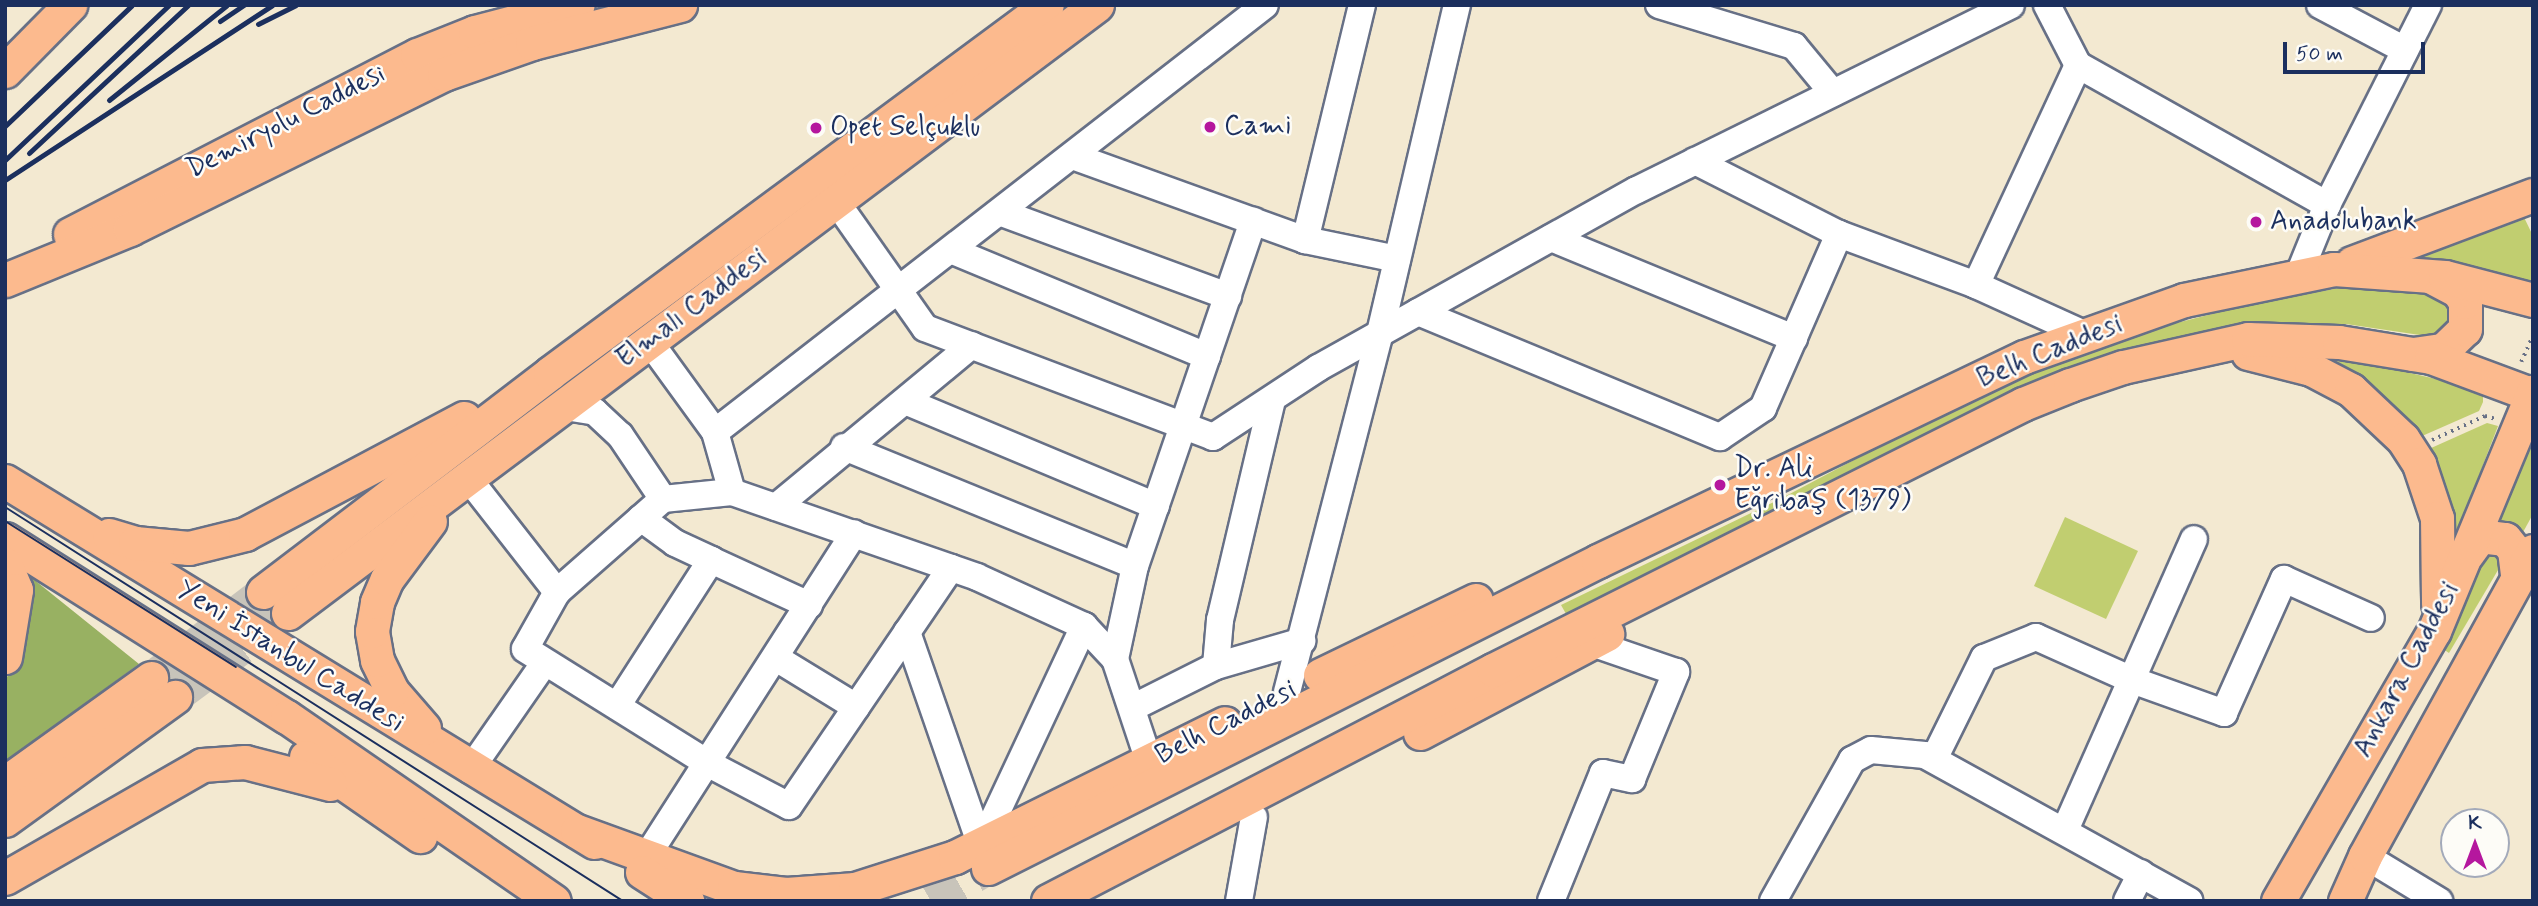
<!DOCTYPE html>
<meta charset="utf-8">
<style>
body{margin:0}
#map{position:relative;width:2538px;height:906px;overflow:hidden;background:#f3e9d1;font-family:Mynerve,sans-serif}
div>[style]{position:absolute}
.green>*{inset:0;background:#c1ce70}
.forest>*{inset:0;background:#98b162}
.major-tunnel>*{height:33px;margin-top:-16.5px;transform-origin:0;background:repeating-linear-gradient(90deg,#c8c4ba 0 33px,transparent 0 50px)}
.path>*{height:3.5px;margin-top:-1.75px;transform-origin:0;background:repeating-linear-gradient(90deg,#677086 0 2px,transparent 0 7px)}
.roads{filter:drop-shadow(2px 0 #677086) drop-shadow(-2px 0 #677086) drop-shadow(0 2px #677086) drop-shadow(0 -2px #677086)}
.minor>*{height:26px;margin:-13px;padding:0 13px;transform-origin:13px;border-radius:13px;background:#fff}
.major>*{height:33px;margin:-16.5px;padding:0 16.5px;transform-origin:16.5px;border-radius:16.5px;background:#fcba8e}
.tram>*{height:2px;margin:-1px;padding:0 1px;transform-origin:1px;border-radius:1px;background:#1b2f5e}
.rail>*{height:5px;margin:-2.5px;padding:0 2.5px;transform-origin:2.5px;border-radius:2.5px;background:#1b2f5e}
.dots>*{width:19px;height:19px;translate:-50% -50%;box-sizing:border-box;border:4px solid #fdfcf7;border-radius:50%}
span{translate:-50% -50%;white-space:nowrap;text-align:center;line-height:1.15;-webkit-text-stroke:5px #fdfcf7;paint-order:stroke}
.street-label{font-size:28px;color:#1b2f5e}
.poi-label{font-size:28px;color:#1b2f5e}
.left{translate:0 -50%;text-align:left}
.frame{position:absolute;inset:0;border:7px solid #1b2f5e;pointer-events:none}
.north{position:absolute;left:2440px;top:808px;width:70px;height:70px;box-sizing:border-box;background:#fdfcf7;border:2px solid #a3aaba;border-radius:50%;rotate:0deg;font-size:19px;font-weight:700;line-height:28px;text-align:center;color:#1b2f5e}
.north::after{content:'';display:block;margin:auto;width:24px;height:32px;background:#b5179e;clip-path:polygon(50% 0,100% 100%,50% 72%,0 100%)}
.scale{position:absolute;left:2283px;top:42px;width:142px;height:32px;box-sizing:border-box;border:4px solid #1b2f5e;border-top:0;padding-left:9px;font-size:21px;line-height:24px;white-space:nowrap;color:#1b2f5e;-webkit-text-stroke:5px #fdfcf7;paint-order:stroke}
</style>
<div id="map">
<div class="green">
<div style="clip-path:polygon(2521px 211px,2533px 236px,2533px 284px,2454px 261px,2412px 256px)"></div>
<div style="clip-path:polygon(2350px 286px,2442px 291px,2458px 307px,2440px 338px,2346px 324px,2255px 328px,2118px 352px,1570px 621px,1561px 605px,1782px 498px,1975px 396px,2110px 340px,2251px 304px)"></div>
<div style="clip-path:polygon(2320px 360px,2367px 363px,2436px 379px,2483px 393px,2483px 402px,2479px 411px,2413px 440px)"></div>
<div style="clip-path:polygon(2487px 423px,2498px 426px,2452px 546px,2420px 453px)"></div>
<div style="clip-path:polygon(2527px 443px,2533px 446px,2533px 514px,2522px 534px,2495px 521px)"></div>
<div style="clip-path:polygon(2065px 517px,2138px 551px,2106px 619px,2034px 586px)"></div>
<div style="clip-path:polygon(2499px 543px,2501px 565px,2449px 653px,2443px 649px,2479px 555px)"></div>
</div>
<div class="forest">
<div style="clip-path:polygon(27px 574px,139px 664px,5px 762px,5px 683px,26px 623px)"></div>
</div>
<div class="major-tunnel">
<div style="left:151px;top:678px;width:141px;rotate:-37.5deg"></div>
<div style="left:175px;top:697px;width:141px;rotate:-36.6deg"></div>
<div style="left:931px;top:901px;width:66px;rotate:-30.1deg"></div>
</div>
<div class="path">
<div style="left:2521px;top:362px;width:30px;rotate:-66deg"></div>
<div style="left:2432px;top:440px;width:58px;rotate:-24.4deg"></div>
<div style="left:2485px;top:416px;width:11px;rotate:15deg"></div>
</div>
<div class="roads">
<div class="minor">
<div style="left:1362px;top:5px;width:242px;rotate:103.6deg"></div>
<div style="left:1305px;top:240px;width:94px;rotate:11.7deg"></div>
<div style="left:1659px;top:5px;width:141px;rotate:16.9deg"></div>
<div style="left:1794px;top:46px;width:61px;rotate:50.3deg"></div>
<div style="left:2047px;top:5px;width:68px;rotate:62.7deg"></div>
<div style="left:2078px;top:65px;width:286px;rotate:29.3deg"></div>
<div style="left:2320px;top:5px;width:96px;rotate:27.9deg"></div>
<div style="left:1075px;top:157px;width:245px;rotate:19.8deg"></div>
<div style="left:1695px;top:161px;width:161px;rotate:26.9deg"></div>
<div style="left:1839px;top:234px;width:146px;rotate:20.4deg"></div>
<div style="left:1976px;top:285px;width:121px;rotate:24.4deg"></div>
<div style="left:835px;top:200px;width:156px;rotate:54.9deg"></div>
<div style="left:925px;top:328px;width:308px;rotate:20.7deg"></div>
<div style="left:1213px;top:437px;width:126px;rotate:-33.3deg"></div>
<div style="left:1318px;top:368px;width:365px;rotate:-29.2deg"></div>
<div style="left:1637px;top:190px;width:417px;rotate:-26.3deg"></div>
<div style="left:1002px;top:213px;width:241px;rotate:20.2deg"></div>
<div style="left:1551px;top:238px;width:263px;rotate:22.4deg"></div>
<div style="left:953px;top:251px;width:275px;rotate:22.5deg"></div>
<div style="left:2299px;top:274px;width:74px;rotate:-67.9deg"></div>
<div style="left:2327px;top:205px;width:224px;rotate:-63.2deg"></div>
<div style="left:1976px;top:285px;width:242px;rotate:-65.1deg"></div>
<div style="left:1418px;top:312px;width:327px;rotate:22.5deg"></div>
<div style="left:1720px;top:437px;width:52px;rotate:-34deg"></div>
<div style="left:1763px;top:408px;width:190px;rotate:-66.4deg"></div>
<div style="left:649px;top:341px;width:112px;rotate:54deg"></div>
<div style="left:1272px;top:400px;width:226px;rotate:103.3deg"></div>
<div style="left:1220px;top:620px;width:46px;rotate:95deg"></div>
<div style="left:1216px;top:666px;width:90px;rotate:-16.2deg"></div>
<div style="left:905px;top:401px;width:272px;rotate:22.7deg"></div>
<div style="left:565px;top:407px;width:30px;rotate:9deg"></div>
<div style="left:595px;top:412px;width:34px;rotate:43deg"></div>
<div style="left:620px;top:435px;width:77px;rotate:56.1deg"></div>
<div style="left:663px;top:499px;width:69px;rotate:-5.8deg"></div>
<div style="left:732px;top:492px;width:259px;rotate:19.1deg"></div>
<div style="left:977px;top:577px;width:118px;rotate:24.6deg"></div>
<div style="left:1084px;top:626px;width:45px;rotate:46.8deg"></div>
<div style="left:1115px;top:659px;width:108px;rotate:71.6deg"></div>
<div style="left:844px;top:447px;width:314px;rotate:22.2deg"></div>
<div style="left:468px;top:478px;width:145px;rotate:52deg"></div>
<div style="left:557px;top:592px;width:65px;rotate:119.3deg"></div>
<div style="left:525px;top:649px;width:217px;rotate:32deg"></div>
<div style="left:709px;top:764px;width:90px;rotate:27.7deg"></div>
<div style="left:789px;top:806px;width:288px;rotate:-55.8deg"></div>
<div style="left:732px;top:492px;width:62px;rotate:-105.8deg"></div>
<div style="left:715px;top:432px;width:696px;rotate:-37.82deg"></div>
<div style="left:776px;top:507px;width:254px;rotate:-39.6deg"></div>
<div style="left:641px;top:518px;width:42px;rotate:36.3deg"></div>
<div style="left:675px;top:543px;width:40px;rotate:25deg"></div>
<div style="left:557px;top:592px;width:141px;rotate:-41.3deg"></div>
<div style="left:907px;top:632px;width:226px;rotate:70.9deg"></div>
<div style="left:776px;top:658px;width:94px;rotate:31.5deg"></div>
<div style="left:1115px;top:659px;width:95px;rotate:-77.9deg"></div>
<div style="left:1135px;top:566px;width:365px;rotate:-71.1deg"></div>
<div style="left:1287px;top:692px;width:371px;rotate:-75.5deg"></div>
<div style="left:1380px;top:333px;width:337px;rotate:-76.8deg"></div>
<div style="left:617px;top:706px;width:174px;rotate:-57.2deg"></div>
<div style="left:711px;top:560px;width:108px;rotate:24.7deg"></div>
<div style="left:1132px;top:708px;width:94px;rotate:-26.6deg"></div>
<div style="left:1934px;top:759px;width:113px;rotate:-63.7deg"></div>
<div style="left:1984px;top:658px;width:56px;rotate:-22deg"></div>
<div style="left:2036px;top:637px;width:105px;rotate:24.1deg"></div>
<div style="left:2132px;top:680px;width:98px;rotate:19.7deg"></div>
<div style="left:2224px;top:713px;width:147px;rotate:-65.9deg"></div>
<div style="left:2284px;top:579px;width:95px;rotate:24.1deg"></div>
<div style="left:470px;top:770px;width:131px;rotate:-55.2deg"></div>
<div style="left:2065px;top:830px;width:318px;rotate:-66.1deg"></div>
<div style="left:981px;top:846px;width:243px;rotate:-64.9deg"></div>
<div style="left:2365px;top:856px;width:87px;rotate:31.3deg"></div>
<div style="left:645px;top:859px;width:387px;rotate:-57.3deg"></div>
<div style="left:1239px;top:901px;width:85px;rotate:-79.9deg"></div>
<div style="left:1551px;top:901px;width:138px;rotate:-67.9deg"></div>
<div style="left:1603px;top:773px;width:30px;rotate:12deg"></div>
<div style="left:1632px;top:779px;width:116px;rotate:-67.6deg"></div>
<div style="left:1676px;top:672px;width:87px;rotate:-161.1deg"></div>
<div style="left:1773px;top:901px;width:162px;rotate:-60.7deg"></div>
<div style="left:1852px;top:760px;width:21px;rotate:-28deg"></div>
<div style="left:1871px;top:750px;width:54px;rotate:5.3deg"></div>
<div style="left:1925px;top:755px;width:302px;rotate:28.9deg"></div>
<div style="left:2127px;top:901px;width:31px;rotate:-63deg"></div>
</div>
<div class="major">
<div style="left:5px;top:71px;width:93px;rotate:-45.4deg"></div>
<div style="left:70px;top:234px;width:390px;rotate:-27.3deg"></div>
<div style="left:417px;top:55px;width:62px;rotate:-21.6deg"></div>
<div style="left:475px;top:32px;width:106px;rotate:-14.7deg"></div>
<div style="left:2352px;top:263px;width:193px;rotate:-20.6deg"></div>
<div style="left:5px;top:280px;width:135px;rotate:-22.2deg"></div>
<div style="left:130px;top:229px;width:350px;rotate:-26.3deg"></div>
<div style="left:444px;top:74px;width:93px;rotate:-19.4deg"></div>
<div style="left:532px;top:43px;width:153px;rotate:-14.4deg"></div>
<div style="left:2248px;top:353px;width:65px;rotate:14.3deg"></div>
<div style="left:2311px;top:369px;width:45px;rotate:27.7deg"></div>
<div style="left:2351px;top:390px;width:71px;rotate:43.3deg"></div>
<div style="left:2403px;top:439px;width:30px;rotate:57deg"></div>
<div style="left:2419px;top:464px;width:57px;rotate:71.6deg"></div>
<div style="left:2437px;top:518px;width:86px;rotate:89.3deg"></div>
<div style="left:2413px;top:354px;width:30px;rotate:-8deg"></div>
<div style="left:2443px;top:350px;width:30px;rotate:-44deg"></div>
<div style="left:2465px;top:329px;width:27px;rotate:-90deg"></div>
<div style="left:2465px;top:302px;width:13px;rotate:-122deg"></div>
<div style="left:2458px;top:291px;width:30px;rotate:-152deg"></div>
<div style="left:5px;top:481px;width:691px;rotate:31.5deg"></div>
<div style="left:109px;top:535px;width:27px;rotate:17deg"></div>
<div style="left:135px;top:543px;width:54px;rotate:5.3deg"></div>
<div style="left:189px;top:548px;width:58px;rotate:-14deg"></div>
<div style="left:245px;top:534px;width:248px;rotate:-27.9deg"></div>
<div style="left:5px;top:539px;width:333px;rotate:32.3deg"></div>
<div style="left:287px;top:717px;width:324px;rotate:34.6deg"></div>
<div style="left:2467px;top:554px;width:22px;rotate:-54deg"></div>
<div style="left:2480px;top:536px;width:25px;rotate:7deg"></div>
<div style="left:2505px;top:539px;width:14px;rotate:51deg"></div>
<div style="left:2514px;top:550px;width:25px;rotate:83deg"></div>
<div style="left:5px;top:564px;width:28px;rotate:67deg"></div>
<div style="left:16px;top:590px;width:68px;rotate:99.3deg"></div>
<div style="left:263px;top:592px;width:361px;rotate:-37.3deg"></div>
<div style="left:550px;top:373px;width:618px;rotate:-36.52deg"></div>
<div style="left:288px;top:613px;width:1012px;rotate:-36.93deg"></div>
<div style="left:1320px;top:675px;width:173px;rotate:-25.7deg"></div>
<div style="left:424px;top:728px;width:49px;rotate:-130.9deg"></div>
<div style="left:392px;top:691px;width:34px;rotate:-116deg"></div>
<div style="left:377px;top:660px;width:29px;rotate:-100deg"></div>
<div style="left:372px;top:631px;width:29px;rotate:-80deg"></div>
<div style="left:377px;top:602px;width:25px;rotate:-67deg"></div>
<div style="left:387px;top:579px;width:72px;rotate:-53.4deg"></div>
<div style="left:1420px;top:733px;width:212px;rotate:-27.9deg"></div>
<div style="left:306px;top:757px;width:139px;rotate:34.7deg"></div>
<div style="left:5px;top:783px;width:180px;rotate:-35.7deg"></div>
<div style="left:5px;top:820px;width:210px;rotate:-35.9deg"></div>
<div style="left:577px;top:831px;width:167px;rotate:20deg"></div>
<div style="left:734px;top:888px;width:52px;rotate:6.6deg"></div>
<div style="left:786px;top:894px;width:69px;rotate:-4.1deg"></div>
<div style="left:855px;top:889px;width:105px;rotate:-17.7deg"></div>
<div style="left:955px;top:857px;width:301px;rotate:-26.4deg"></div>
<div style="left:988px;top:868px;width:683px;rotate:-26.72deg"></div>
<div style="left:1598px;top:561px;width:472px;rotate:-25.6deg"></div>
<div style="left:2024px;top:357px;width:170px;rotate:-19.6deg"></div>
<div style="left:2184px;top:300px;width:153px;rotate:-11.7deg"></div>
<div style="left:2334px;top:269px;width:111px;rotate:4.1deg"></div>
<div style="left:2445px;top:277px;width:91px;rotate:14.6deg"></div>
<div style="left:642px;top:872px;width:54px;rotate:32.8deg"></div>
<div style="left:5px;top:878px;width:227px;rotate:-29.8deg"></div>
<div style="left:202px;top:765px;width:43px;rotate:-4deg"></div>
<div style="left:245px;top:762px;width:88px;rotate:14.5deg"></div>
<div style="left:1048px;top:901px;width:501px;rotate:-27.43deg"></div>
<div style="left:1493px;top:670px;width:593px;rotate:-26.65deg"></div>
<div style="left:2023px;top:404px;width:51px;rotate:-22deg"></div>
<div style="left:2070px;top:385px;width:56px;rotate:-18.8deg"></div>
<div style="left:2123px;top:367px;width:128px;rotate:-12.6deg"></div>
<div style="left:2248px;top:339px;width:91px;rotate:1.9deg"></div>
<div style="left:2339px;top:342px;width:93px;rotate:9.3deg"></div>
<div style="left:2431px;top:357px;width:109px;rotate:20.4deg"></div>
<div style="left:2278px;top:901px;width:312px;rotate:-60deg"></div>
<div style="left:2434px;top:631px;width:259px;rotate:-67.5deg"></div>
<div style="left:2345px;top:901px;width:49px;rotate:-66deg"></div>
<div style="left:2365px;top:856px;width:348px;rotate:-61.2deg"></div>
</div>
</div>
<div class="tram">
<div style="left:5px;top:507px;width:733px;rotate:32.52deg"></div>
<div style="left:5px;top:521px;width:273px;rotate:32.3deg"></div>
</div>
<div class="rail">
<div style="left:220px;top:21px;width:29px;rotate:-34deg"></div>
<div style="left:258px;top:24px;width:42px;rotate:-26.6deg"></div>
<div style="left:109px;top:100px;width:151px;rotate:-38.8deg"></div>
<div style="left:5px;top:126px;width:175px;rotate:-43.6deg"></div>
<div style="left:29px;top:153px;width:217px;rotate:-42.9deg"></div>
<div style="left:5px;top:160px;width:226px;rotate:-43.4deg"></div>
<div style="left:5px;top:180px;width:319px;rotate:-33.2deg"></div>
</div>
<div class="dots">
<div style="left:1210px;top:127px;background:#b5179e"></div>
<div style="left:816px;top:128px;background:#b5179e"></div>
<div style="left:2256px;top:222px;background:#b5179e"></div>
<div style="left:1720px;top:485px;background:#b5179e"></div>
</div>
<div class="street-label">
<span style="left:286px;top:122px;rotate:-27deg">Demiryolu Caddesi</span>
<span style="left:692px;top:309px;rotate:-37deg">Elmalı Caddesi</span>
<span style="left:2050px;top:352px;rotate:-22deg">Belh Caddesi</span>
<span style="left:290px;top:657px;rotate:32deg">Yeni İstanbul Caddesi</span>
<span style="left:2407px;top:670px;rotate:-62deg">Ankara Caddesi</span>
<span style="left:1226px;top:723px;rotate:-27deg">Belh Caddesi</span>
</div>
<div class="poi-label">
<span class="left" style="left:1224px;top:127px">Cami</span>
<span class="left" style="left:830px;top:128px">Opet Selçuklu</span>
<span class="left" style="left:2270px;top:222px">Anadolubank</span>
<span class="left" style="left:1734px;top:485px">Dr. Ali<br>Eğribaş (1379)</span>
</div>
<div class="frame"></div>
<div class="north">K</div>
<div class="scale">50 m</div>
</div>
